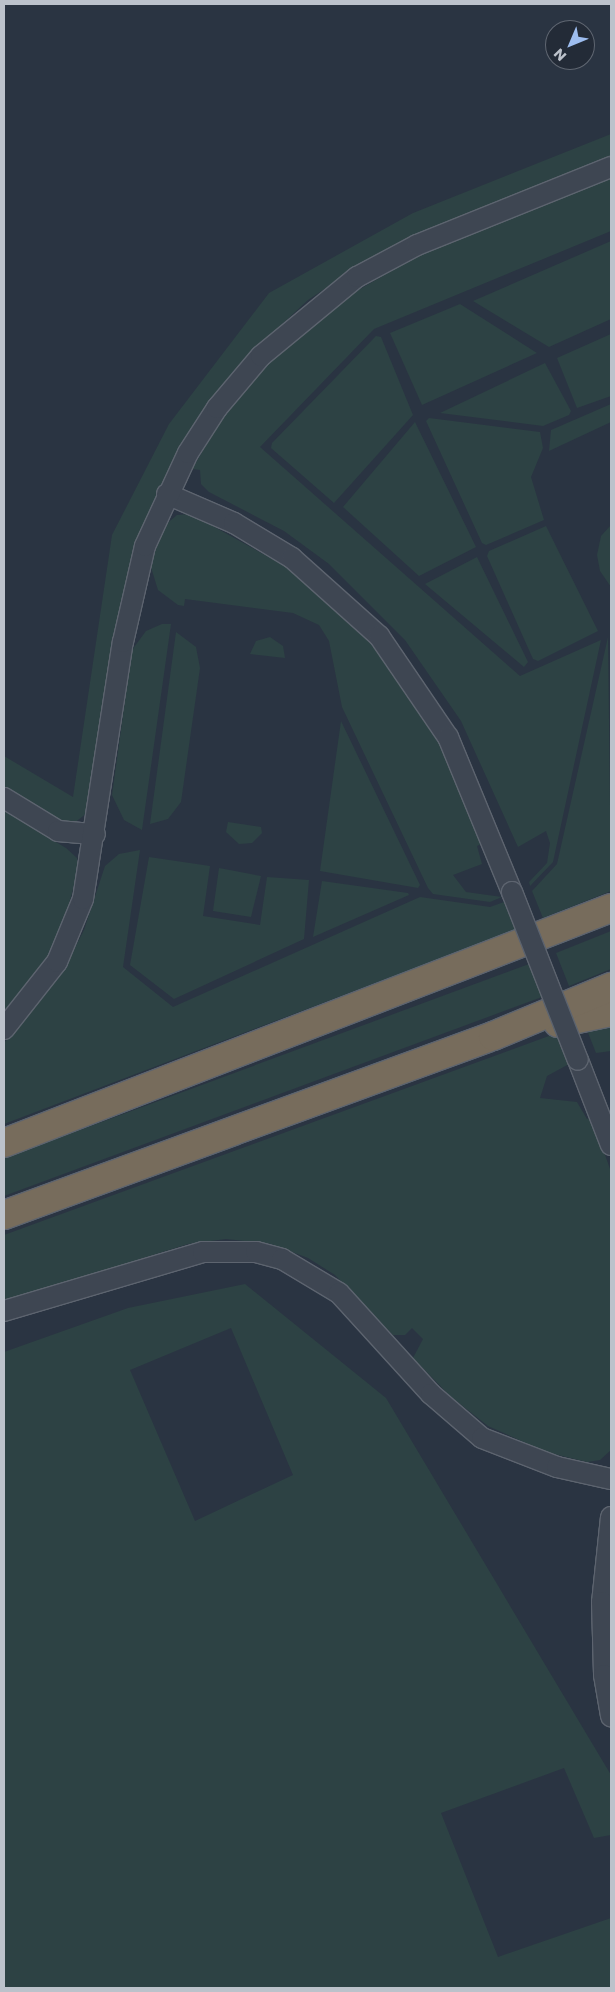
<!DOCTYPE html>
<style>
body{margin:0}
#map{position:relative;width:615px;height:1992px;overflow:hidden;background:#2a3442;font-family:Poppins,sans-serif}
div>[style]{position:absolute}
.green>*{inset:0;background:#2d4244}
.roads{filter:drop-shadow(1px 0 #5d646f) drop-shadow(-1px 0 #5d646f) drop-shadow(0 1px #5d646f) drop-shadow(0 -1px #5d646f)}
.street>*{height:20px;margin:-10px;padding:0 10px;transform-origin:10px;border-radius:10px;background:#3e4652}
.highway>*{height:28px;margin:-14px;padding:0 14px;transform-origin:14px;border-radius:14px;background:#776c5c}
.bridges{filter:drop-shadow(1px 0 #5d646f) drop-shadow(-1px 0 #5d646f) drop-shadow(0 1px #5d646f) drop-shadow(0 -1px #5d646f)}
.street-bridge>*{height:20px;margin:-10px;padding:0 10px;transform-origin:10px;border-radius:10px;background:#3e4652}
span{translate:-50% -50%;white-space:nowrap;text-align:center;line-height:1.15;-webkit-text-stroke:4.5px #232b37;paint-order:stroke}
.frame{position:absolute;inset:0;border:5px solid #bcc2cb;pointer-events:none}
.north{position:absolute;left:545px;top:20px;width:50px;height:50px;box-sizing:border-box;background:#232b37;border:1px solid #606772;border-radius:50%;rotate:225deg;font-size:14px;font-weight:700;line-height:20px;text-align:center;color:#bcc2cb}
.north::after{content:'';display:block;margin:auto;width:18px;height:22px;background:#9dbdef;clip-path:polygon(50% 0,100% 100%,50% 72%,0 100%)}
</style>
<div id="map">
<div class="green">
<div style="clip-path:polygon(611px 134px,611px 157px,377px 254px,308px 300px,251px 353px,178px 452px,139px 534px,114px 634px,87px 813px,73px 824px,61px 822px,4px 787px,4px 756px,73px 797px,112px 535px,169px 424px,269px 293px,413px 213px)"></div>
<div style="clip-path:polygon(611px 178px,611px 231px,374px 329px,260px 447px,520px 676px,601px 640px,553px 862px,530px 886px,529px 882px,547px 863px,550px 843px,546px 831px,518px 847px,461px 721px,405px 640px,329px 564px,284px 531px,209px 492px,201px 484px,200px 470px,192px 469px,223px 417px,265px 367px,346px 297px,425px 252px)"></div>
<div style="clip-path:polygon(611px 241px,611px 319px,549px 347px,473px 301px)"></div>
<div style="clip-path:polygon(460px 304px,537px 353px,422px 405px,390px 333px)"></div>
<div style="clip-path:polygon(611px 334px,611px 396px,577px 408px,557px 358px)"></div>
<div style="clip-path:polygon(376px 336px,381px 337px,413px 415px,334px 503px,271px 448px,272px 443px)"></div>
<div style="clip-path:polygon(545px 363px,571px 411px,569px 415px,543px 426px,440px 413px)"></div>
<div style="clip-path:polygon(611px 404px,611px 422px,549px 451px,551px 430px)"></div>
<div style="clip-path:polygon(429px 418px,540px 432px,543px 448px,531px 477px,544px 520px,486px 545px,482px 543px,426px 421px)"></div>
<div style="clip-path:polygon(415px 422px,476px 547px,419px 576px,343px 507px)"></div>
<div style="clip-path:polygon(191px 514px,290px 569px,328px 598px,376px 648px,435px 731px,483px 843px,477px 846px,482px 864px,453px 875px,466px 892px,502px 897px,490px 902px,433px 894px,428px 888px,342px 707px,329px 641px,319px 625px,293px 613px,185px 599px,184px 606px,178px 605px,158px 590px,150px 564px,164px 526px,177px 515px)"></div>
<div style="clip-path:polygon(611px 525px,611px 587px,600px 571px,597px 555px,601px 536px)"></div>
<div style="clip-path:polygon(546px 526px,598px 631px,538px 661px,533px 659px,487px 556px,489px 551px)"></div>
<div style="clip-path:polygon(477px 557px,528px 662px,524px 667px,425px 584px)"></div>
<div style="clip-path:polygon(162px 624px,171px 624px,142px 830px,124px 820px,112px 795px,132px 650px,146px 631px)"></div>
<div style="clip-path:polygon(176px 632px,196px 647px,200px 668px,181px 802px,168px 819px,150px 824px)"></div>
<div style="clip-path:polygon(270px 637px,283px 646px,285px 658px,250px 654px,256px 641px)"></div>
<div style="clip-path:polygon(608px 637px,611px 891px,543px 918px,532px 891px,557px 864px)"></div>
<div style="clip-path:polygon(341px 721px,420px 885px,418px 888px,320px 871px)"></div>
<div style="clip-path:polygon(4px 811px,66px 848px,77px 858px,79px 868px,65px 918px,47px 957px,4px 1013px)"></div>
<div style="clip-path:polygon(228px 822px,261px 827px,262px 833px,252px 843px,239px 844px,226px 832px)"></div>
<div style="clip-path:polygon(140px 850px,123px 967px,173px 1007px,420px 897px,490px 907px,504px 902px,515px 930px,4px 1124px,4px 1043px,61px 975px,84px 930px,105px 866px,119px 854px)"></div>
<div style="clip-path:polygon(149px 857px,210px 866px,203px 916px,260px 925px,267px 877px,309px 880px,304px 939px,174px 999px,130px 965px)"></div>
<div style="clip-path:polygon(219px 868px,261px 876px,251px 917px,213px 911px)"></div>
<div style="clip-path:polygon(322px 881px,408px 893px,409px 895px,313px 937px)"></div>
<div style="clip-path:polygon(611px 931px,611px 969px,569px 986px,556px 953px)"></div>
<div style="clip-path:polygon(529px 964px,542px 997px,4px 1196px,4px 1158px)"></div>
<div style="clip-path:polygon(611px 1021px,611px 1051px,596px 1053px,585px 1025px)"></div>
<div style="clip-path:polygon(557px 1033px,569px 1064px,547px 1076px,540px 1098px,577px 1102px,587px 1119px,592px 1117px,611px 1172px,611px 1450px,600px 1460px,587px 1462px,546px 1452px,488px 1426px,450px 1396px,413px 1358px,423px 1339px,412px 1328px,405px 1335px,393px 1335px,335px 1275px,308px 1258px,271px 1244px,226px 1239px,188px 1244px,4px 1302px,4px 1235px)"></div>
<div style="clip-path:polygon(evenodd,245px 1284px,386px 1398px,611px 1775px,611px 1835px,594px 1838px,564px 1768px,441px 1813px,498px 1957px,611px 1918px,611px 1988px,4px 1988px,4px 1352px,128px 1308px,245px 1284px,231px 1328px,293px 1475px,195px 1521px,130px 1370px,231px 1328px)"></div>
</div>
<div class="roads">
<div class="street">
<div style="left:167px;top:494px;width:73px;rotate:23.4deg"></div>
<div style="left:234px;top:523px;width:68px;rotate:31.1deg"></div>
<div style="left:292px;top:558px;width:117px;rotate:41.9deg"></div>
<div style="left:379px;top:636px;width:122px;rotate:55.7deg"></div>
<div style="left:448px;top:737px;width:168px;rotate:67.6deg"></div>
<div style="left:4px;top:798px;width:63px;rotate:31.4deg"></div>
<div style="left:58px;top:831px;width:37px;rotate:5deg"></div>
<div style="left:4px;top:1029px;width:85px;rotate:-51.7deg"></div>
<div style="left:57px;top:962px;width:68px;rotate:-67.6deg"></div>
<div style="left:83px;top:899px;width:260px;rotate:-81.2deg"></div>
<div style="left:123px;top:642px;width:98px;rotate:-77.1deg"></div>
<div style="left:145px;top:546px;width:102px;rotate:-65.2deg"></div>
<div style="left:188px;top:453px;width:54px;rotate:-57.2deg"></div>
<div style="left:217px;top:408px;width:68px;rotate:-49.8deg"></div>
<div style="left:261px;top:356px;width:124px;rotate:-39.5deg"></div>
<div style="left:357px;top:277px;width:68px;rotate:-28.1deg"></div>
<div style="left:417px;top:245px;width:209px;rotate:-21.9deg"></div>
<div style="left:578px;top:1060px;width:91px;rotate:68.8deg"></div>
<div style="left:4px;top:1311px;width:208px;rotate:-16.5deg"></div>
<div style="left:203px;top:1252px;width:53px"></div>
<div style="left:256px;top:1252px;width:27px;rotate:15deg"></div>
<div style="left:282px;top:1259px;width:66px;rotate:30.8deg"></div>
<div style="left:339px;top:1293px;width:137px;rotate:47.7deg"></div>
<div style="left:431px;top:1394px;width:67px;rotate:40.8deg"></div>
<div style="left:482px;top:1438px;width:80px;rotate:21.1deg"></div>
<div style="left:557px;top:1467px;width:55px;rotate:12.5deg"></div>
<div style="left:611px;top:1517px;width:85px;rotate:96deg"></div>
<div style="left:602px;top:1602px;width:73px;rotate:88.4deg"></div>
<div style="left:604px;top:1675px;width:42px;rotate:80.3deg"></div>
</div>
<div class="highway">
<div style="left:558px;top:1023px;width:54px;rotate:-11.7deg"></div>
<div style="left:4px;top:1143px;width:651px;rotate:-21.16deg"></div>
<div style="left:4px;top:1215px;width:521px;rotate:-20.11deg"></div>
<div style="left:493px;top:1036px;width:128px;rotate:-22.6deg"></div>
</div>
</div>
<div class="bridges">
<div class="street-bridge">
<div style="left:512px;top:892px;width:180px;rotate:68.6deg"></div>
</div>
</div>
<div class="frame"></div>
<div class="north">N</div>
</div>
